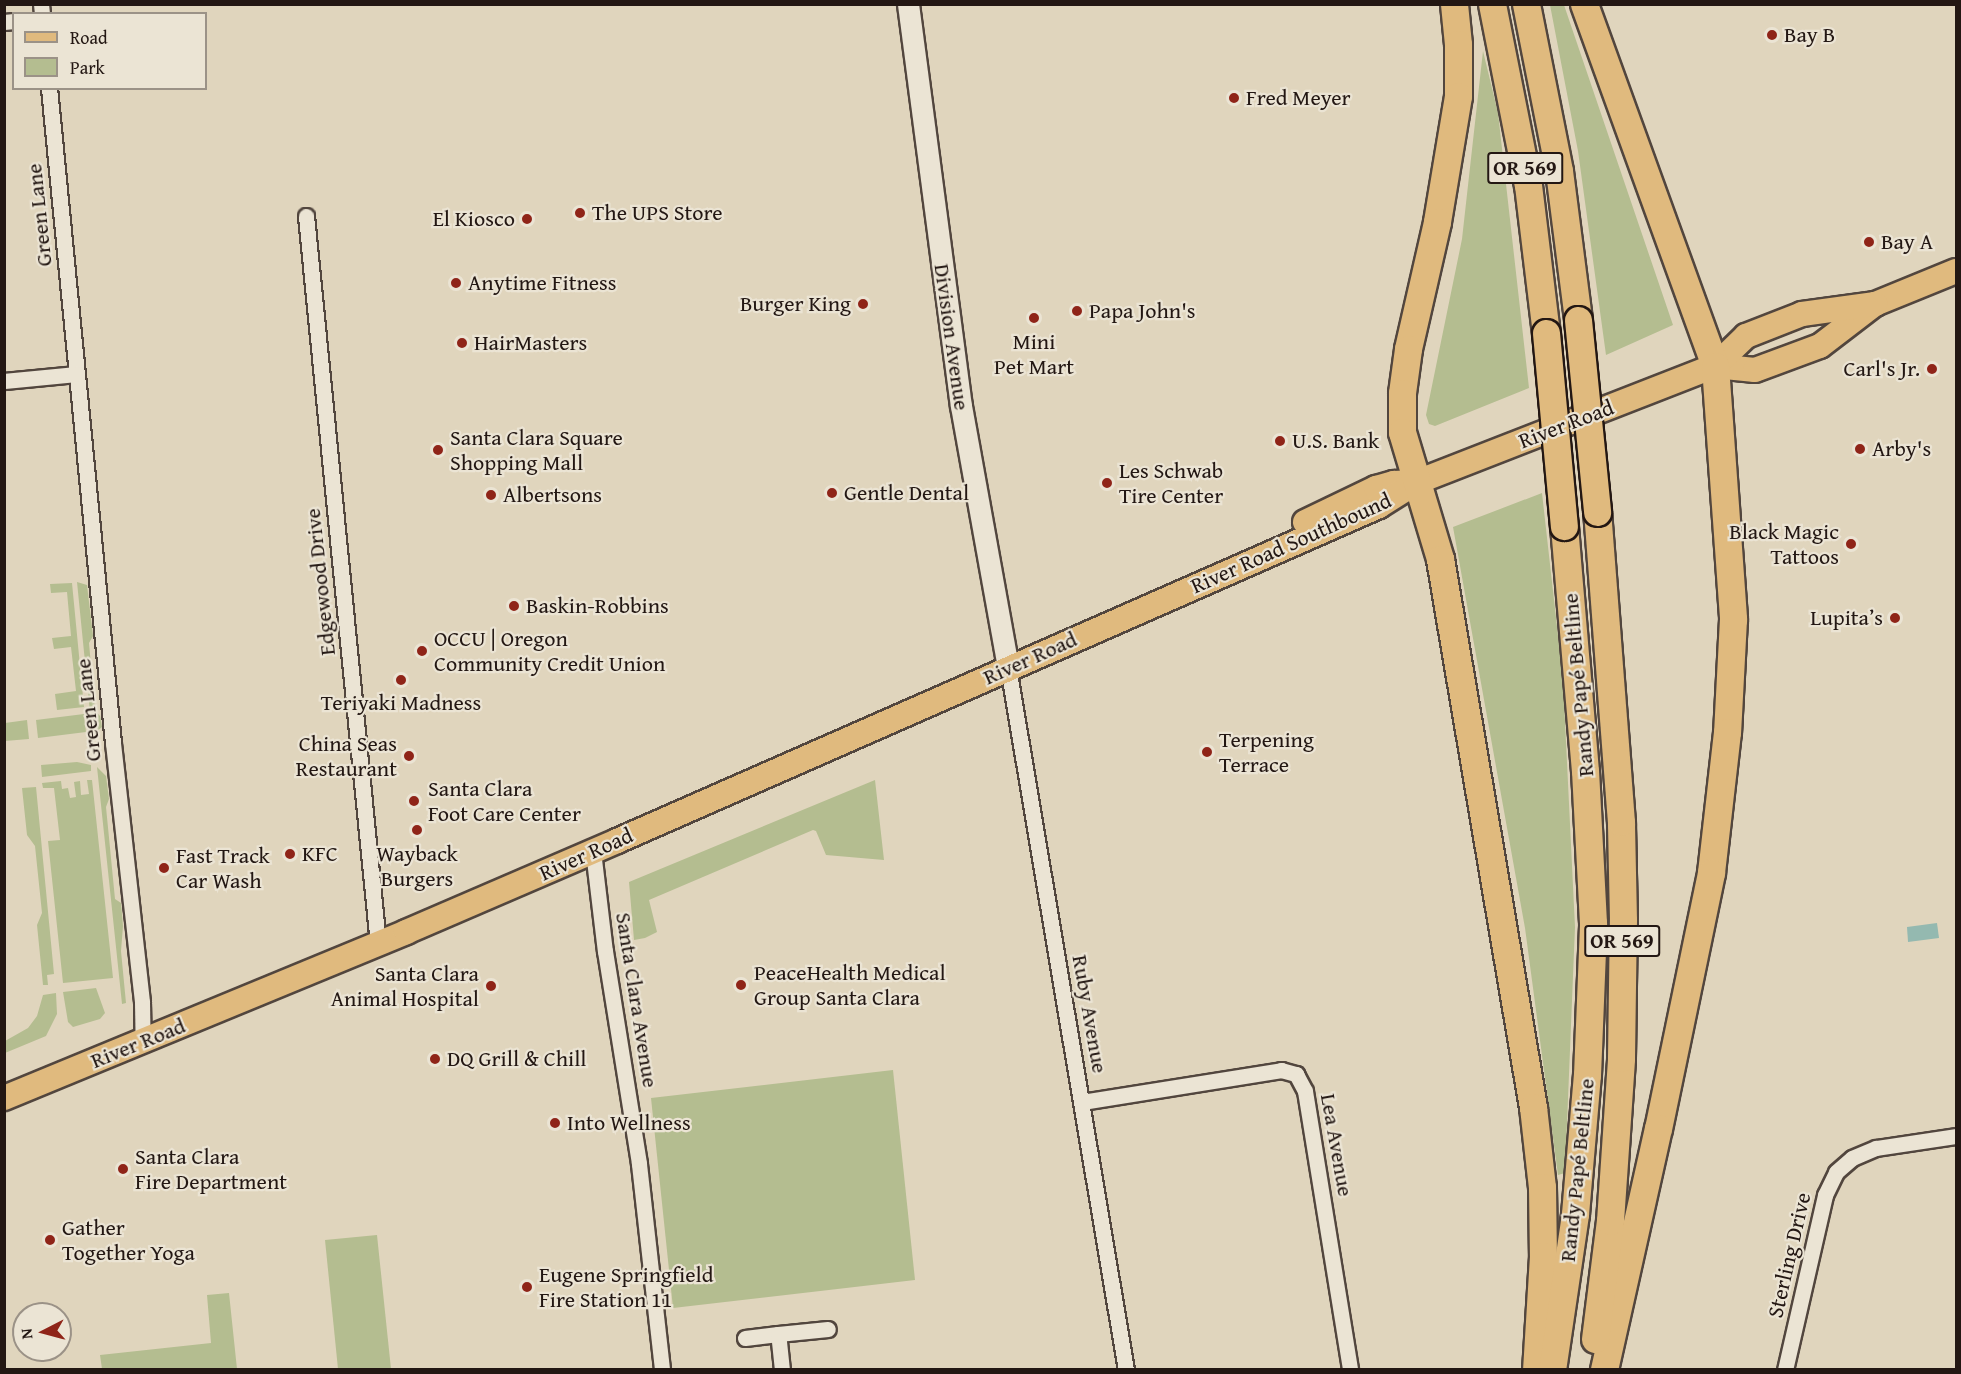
<!DOCTYPE html>
<meta charset="utf-8">
<style>
body{margin:0}
#map{position:relative;width:1961px;height:1374px;overflow:hidden;background:#e0d5bd;font-family:"Gentium Book Plus",serif}
div>[style]{position:absolute}
.green>*{inset:0;background:#b4bd90}
.water>*{inset:0;background:#94b9b0}
.roads{filter:drop-shadow(2px 0 #52463e) drop-shadow(-2px 0 #52463e) drop-shadow(0 2px #52463e) drop-shadow(0 -2px #52463e)}
.street>*{height:15px;margin:-7.5px;padding:0 7.5px;transform-origin:7.5px;border-radius:7.5px;background:#ebe4d4}
.secondary>*{height:21px;margin:-10.5px;padding:0 10.5px;transform-origin:10.5px;border-radius:10.5px;background:#ebe4d4}
.primary>*{height:24px;margin:-12px;padding:0 12px;transform-origin:12px;border-radius:12px;background:#e0ba7e}
.highway>*{height:27px;margin:-13.5px;padding:0 13.5px;transform-origin:13.5px;border-radius:13.5px;background:#e0ba7e}
.bridges{filter:drop-shadow(2px 0 #231713) drop-shadow(-2px 0 #231713) drop-shadow(0 2px #231713) drop-shadow(0 -2px #231713)}
.highway-bridge>*{height:27px;margin:-13.5px;padding:0 13.5px;transform-origin:13.5px;border-radius:13.5px;background:#e0ba7e}
.dots>*{width:16px;height:16px;translate:-50% -50%;box-sizing:border-box;border:3px solid #ebe4d4;border-radius:50%}
span{translate:-50% -50%;white-space:nowrap;text-align:center;line-height:1.15;-webkit-text-stroke:4.5px #ebe4d4;paint-order:stroke}
.shield-label span{padding:2px 4px;background:#ebe4d4;border:2px solid;border-radius:4px;-webkit-text-stroke-width:0}
.shield-label{font-size:21px;color:#231713;font-weight:700}
.poi-label{font-size:22px;color:#231713}
.left{translate:0 -50%;text-align:left}
.right{translate:-100% -50%;text-align:right}
.street-label{font-size:22px;color:#231713}
.frame{position:absolute;inset:0;border:6px solid #231713;pointer-events:none}
.legend{position:absolute;left:12px;top:12px;width:195px;height:78px;box-sizing:border-box;background:#ebe4d4;border:2px solid #9b9287;margin:0;padding:8px 10px;list-style:none;font-size:18px;color:#231713}
.legend li{display:flex;align-items:center;gap:12px;height:30px}
.legend b{width:30px;border:2px solid #9b9287}
.north{position:absolute;left:12px;top:1302px;width:60px;height:60px;box-sizing:border-box;background:#ebe4d4;border:2px solid #9b9287;border-radius:50%;rotate:264deg;font-size:16px;font-weight:700;line-height:24px;text-align:center;color:#231713}
.north::after{content:'';display:block;margin:auto;width:21px;height:27px;background:#8f2418;clip-path:polygon(50% 0,100% 100%,50% 72%,0 100%)}
</style>
<div id="map">
<div class="green">
<div style="clip-path:polygon(1550px 5px,1564px 5px,1673px 325px,1606px 355px,1578px 151px)"></div>
<div style="clip-path:polygon(1483px 51px,1498px 113px,1529px 388px,1435px 426px,1429px 424px,1426px 415px,1462px 239px)"></div>
<div style="clip-path:polygon(1542px 493px,1563px 680px,1575px 927px,1565px 1173px,1558px 1175px,1525px 928px,1453px 527px)"></div>
<div style="clip-path:polygon(77px 582px,87px 585px,93px 636px,89px 643px,95px 710px,100px 716px,102px 727px,97px 731px,92px 732px)"></div>
<div style="clip-path:polygon(72px 583px,84px 707px,57px 710px,55px 694px,76px 691px,71px 647px,54px 649px,52px 638px,71px 636px,67px 592px,51px 593px,50px 584px)"></div>
<div style="clip-path:polygon(84px 714px,86px 732px,38px 738px,36px 720px)"></div>
<div style="clip-path:polygon(27px 720px,29px 739px,5px 741px,5px 723px)"></div>
<div style="clip-path:polygon(77px 762px,91px 765px,91px 771px,42px 777px,41px 765px)"></div>
<div style="clip-path:polygon(97px 767px,106px 776px,109px 799px,106px 807px,115px 899px,121px 903px,123px 926px,121px 951px,126px 1003px,122px 1004px)"></div>
<div style="clip-path:polygon(87px 780px,92px 780px,113px 978px,63px 983px,48px 841px,60px 840px,54px 788px,43px 788px,42px 783px,61px 781px,62px 789px,68px 788px,70px 798px,76px 797px,74px 782px,80px 781px,81px 795px,89px 794px)"></div>
<div style="clip-path:polygon(875px 780px,884px 860px,826px 855px,816px 831px,813px 830px,649px 900px,657px 932px,645px 938px,634px 940px,629px 882px)"></div>
<div style="clip-path:polygon(36px 787px,54px 974px,47px 975px,48px 985px,43px 985px,37px 925px,42px 913px,35px 846px,27px 835px,22px 788px)"></div>
<div style="clip-path:polygon(96px 988px,105px 1013px,100px 1019px,73px 1027px,68px 1022px,63px 992px)"></div>
<div style="clip-path:polygon(56px 993px,57px 1014px,46px 1036px,5px 1053px,5px 1041px,28px 1028px,37px 1016px,43px 995px)"></div>
<div style="clip-path:polygon(893px 1070px,915px 1280px,673px 1308px,651px 1098px)"></div>
<div style="clip-path:polygon(377px 1235px,391px 1369px,338px 1369px,325px 1240px)"></div>
<div style="clip-path:polygon(229px 1293px,237px 1369px,102px 1369px,100px 1355px,211px 1343px,207px 1295px)"></div>
</div>
<div class="water">
<div style="clip-path:polygon(1937px 923px,1939px 938px,1908px 942px,1907px 927px)"></div>
</div>
<div class="roads">
<div class="street">
<div style="left:41px;top:4px;width:10px;rotate:84deg"></div>
<div style="left:4px;top:22px;width:10px;rotate:-6deg"></div>
<div style="left:49px;top:88px;width:658px;rotate:84.42deg"></div>
<div style="left:113px;top:743px;width:261px;rotate:83.6deg"></div>
<div style="left:142px;top:1002px;width:39px;rotate:89deg"></div>
<div style="left:306px;top:216px;width:732px;rotate:84.35deg"></div>
<div style="left:4px;top:381px;width:73px;rotate:-5.5deg"></div>
<div style="left:1008px;top:667px;width:713px;rotate:80.47deg"></div>
<div style="left:593px;top:851px;width:101px;rotate:83.2deg"></div>
<div style="left:605px;top:951px;width:216px;rotate:80.9deg"></div>
<div style="left:639px;top:1164px;width:207px;rotate:83.6deg"></div>
<div style="left:1082px;top:1102px;width:202px;rotate:-9.1deg"></div>
<div style="left:1281px;top:1070px;width:16px;rotate:15deg"></div>
<div style="left:1296px;top:1074px;width:19px;rotate:62deg"></div>
<div style="left:1305px;top:1091px;width:283px;rotate:80.8deg"></div>
<div style="left:745px;top:1338px;width:33px;rotate:-7deg"></div>
<div style="left:782px;top:1370px;width:36px;rotate:-96deg"></div>
<div style="left:778px;top:1334px;width:50px;rotate:-5.7deg"></div>
<div style="left:1785px;top:1370px;width:180px;rotate:-77.1deg"></div>
<div style="left:1825px;top:1195px;width:25px;rotate:-64deg"></div>
<div style="left:1836px;top:1172px;width:21px;rotate:-41deg"></div>
<div style="left:1852px;top:1158px;width:26px;rotate:-23deg"></div>
<div style="left:1876px;top:1148px;width:81px;rotate:-8.5deg"></div>
</div>
<div class="secondary">
<div style="left:908px;top:4px;width:405px;rotate:82.5deg"></div>
<div style="left:961px;top:406px;width:265px;rotate:79.8deg"></div>
</div>
<div class="primary">
<div style="left:1715px;top:366px;width:40px;rotate:5.7deg"></div>
<div style="left:1755px;top:370px;width:69px;rotate:-20.3deg"></div>
<div style="left:1820px;top:346px;width:69px;rotate:-37.4deg"></div>
<div style="left:1875px;top:304px;width:87px;rotate:-22.2deg"></div>
<div style="left:1305px;top:522px;width:79px;rotate:-25.6deg"></div>
<div style="left:1376px;top:488px;width:19px;rotate:-16deg"></div>
<div style="left:1394px;top:483px;width:21px;rotate:-3deg"></div>
<div style="left:4px;top:1098px;width:435px;rotate:-22.4deg"></div>
<div style="left:406px;top:932px;width:230px;rotate:-23.3deg"></div>
<div style="left:617px;top:841px;width:832px;rotate:-23.73deg"></div>
<div style="left:1379px;top:506px;width:45px;rotate:-32.3deg"></div>
<div style="left:1417px;top:482px;width:320px;rotate:-21.3deg"></div>
<div style="left:1715px;top:366px;width:43px;rotate:-44.1deg"></div>
<div style="left:1746px;top:336px;width:60px;rotate:-21.4deg"></div>
<div style="left:1802px;top:314px;width:74px;rotate:-7.8deg"></div>
</div>
<div class="highway">
<div style="left:1454px;top:4px;width:40px;rotate:84.3deg"></div>
<div style="left:1458px;top:44px;width:52px;rotate:90deg"></div>
<div style="left:1458px;top:96px;width:128px;rotate:99.5deg"></div>
<div style="left:1437px;top:222px;width:130px;rotate:102.9deg"></div>
<div style="left:1408px;top:349px;width:44px;rotate:97.8deg"></div>
<div style="left:1402px;top:393px;width:39px;rotate:90deg"></div>
<div style="left:1402px;top:432px;width:133px;rotate:73.3deg"></div>
<div style="left:1440px;top:559px;width:556px;rotate:80.37deg"></div>
<div style="left:1533px;top:1107px;width:81px;rotate:83.6deg"></div>
<div style="left:1542px;top:1187px;width:69px;rotate:89.2deg"></div>
<div style="left:1543px;top:1256px;width:114px;rotate:93.5deg"></div>
<div style="left:1492px;top:4px;width:185px;rotate:78.8deg"></div>
<div style="left:1528px;top:185px;width:149px;rotate:83.1deg"></div>
<div style="left:1526px;top:4px;width:170px;rotate:78.8deg"></div>
<div style="left:1559px;top:171px;width:150px;rotate:82.7deg"></div>
<div style="left:1584px;top:4px;width:385px;rotate:70.1deg"></div>
<div style="left:1715px;top:366px;width:254px;rotate:85.9deg"></div>
<div style="left:1733px;top:619px;width:113px;rotate:93deg"></div>
<div style="left:1727px;top:732px;width:142px;rotate:96.5deg"></div>
<div style="left:1711px;top:873px;width:260px;rotate:101.7deg"></div>
<div style="left:1658px;top:1128px;width:248px;rotate:102.6deg"></div>
<div style="left:1595px;top:1339px;width:119px;rotate:-82.8deg"></div>
<div style="left:1610px;top:1221px;width:163px;rotate:-86.1deg"></div>
<div style="left:1621px;top:1058px;width:138px;rotate:-89.2deg"></div>
<div style="left:1623px;top:920px;width:98px;rotate:-91.2deg"></div>
<div style="left:1621px;top:822px;width:311px;rotate:-94.4deg"></div>
<div style="left:1552px;top:1370px;width:158px;rotate:-81.6deg"></div>
<div style="left:1575px;top:1214px;width:140px;rotate:-85.1deg"></div>
<div style="left:1587px;top:1075px;width:152px;rotate:-87.7deg"></div>
<div style="left:1593px;top:923px;width:152px;rotate:-93deg"></div>
<div style="left:1585px;top:771px;width:246px;rotate:-94.9deg"></div>
</div>
</div>
<div class="bridges">
<div class="highway-bridge">
<div style="left:1578px;top:320px;width:193px;rotate:84.3deg"></div>
<div style="left:1546px;top:333px;width:194px;rotate:84.7deg"></div>
</div>
</div>
<div class="dots">
<div style="left:1772px;top:35px;background:#8f2418"></div>
<div style="left:1234px;top:98px;background:#8f2418"></div>
<div style="left:580px;top:213px;background:#8f2418"></div>
<div style="left:527px;top:219px;background:#8f2418"></div>
<div style="left:1869px;top:242px;background:#8f2418"></div>
<div style="left:456px;top:283px;background:#8f2418"></div>
<div style="left:863px;top:304px;background:#8f2418"></div>
<div style="left:1077px;top:311px;background:#8f2418"></div>
<div style="left:1034px;top:318px;background:#8f2418"></div>
<div style="left:462px;top:343px;background:#8f2418"></div>
<div style="left:1932px;top:369px;background:#8f2418"></div>
<div style="left:1280px;top:441px;background:#8f2418"></div>
<div style="left:1860px;top:449px;background:#8f2418"></div>
<div style="left:438px;top:450px;background:#8f2418"></div>
<div style="left:1107px;top:483px;background:#8f2418"></div>
<div style="left:832px;top:493px;background:#8f2418"></div>
<div style="left:491px;top:495px;background:#8f2418"></div>
<div style="left:1851px;top:544px;background:#8f2418"></div>
<div style="left:514px;top:606px;background:#8f2418"></div>
<div style="left:1895px;top:618px;background:#8f2418"></div>
<div style="left:422px;top:651px;background:#8f2418"></div>
<div style="left:401px;top:680px;background:#8f2418"></div>
<div style="left:1207px;top:752px;background:#8f2418"></div>
<div style="left:409px;top:756px;background:#8f2418"></div>
<div style="left:414px;top:801px;background:#8f2418"></div>
<div style="left:417px;top:830px;background:#8f2418"></div>
<div style="left:290px;top:854px;background:#8f2418"></div>
<div style="left:164px;top:868px;background:#8f2418"></div>
<div style="left:741px;top:985px;background:#8f2418"></div>
<div style="left:491px;top:986px;background:#8f2418"></div>
<div style="left:435px;top:1059px;background:#8f2418"></div>
<div style="left:555px;top:1123px;background:#8f2418"></div>
<div style="left:123px;top:1169px;background:#8f2418"></div>
<div style="left:50px;top:1240px;background:#8f2418"></div>
<div style="left:527px;top:1287px;background:#8f2418"></div>
</div>
<div class="shield-label">
<span style="left:1525px;top:168px">OR 569</span>
<span style="left:1622px;top:941px">OR 569</span>
</div>
<div class="poi-label">
<span class="left" style="left:1784px;top:35px">Bay B</span>
<span class="left" style="left:1246px;top:98px">Fred Meyer</span>
<span class="left" style="left:592px;top:213px">The UPS Store</span>
<span class="right" style="left:515px;top:219px">El Kiosco</span>
<span class="left" style="left:1881px;top:242px">Bay A</span>
<span class="left" style="left:468px;top:283px">Anytime Fitness</span>
<span class="right" style="left:851px;top:304px">Burger King</span>
<span class="left" style="left:1089px;top:311px">Papa John's</span>
<span style="left:1034px;top:354px">Mini<br>Pet Mart</span>
<span class="left" style="left:474px;top:343px">HairMasters</span>
<span class="right" style="left:1920px;top:369px">Carl's Jr.</span>
<span class="left" style="left:450px;top:450px">Santa Clara Square<br>Shopping Mall</span>
<span class="left" style="left:1292px;top:441px">U.S. Bank</span>
<span class="left" style="left:1872px;top:449px">Arby's</span>
<span class="left" style="left:1119px;top:483px">Les Schwab<br>Tire Center</span>
<span class="left" style="left:844px;top:493px">Gentle Dental</span>
<span class="left" style="left:503px;top:495px">Albertsons</span>
<span class="right" style="left:1839px;top:544px">Black Magic<br>Tattoos</span>
<span class="left" style="left:526px;top:606px">Baskin-Robbins</span>
<span class="right" style="left:1883px;top:618px">Lupita’s</span>
<span class="left" style="left:434px;top:651px">OCCU | Oregon<br>Community Credit Union</span>
<span style="left:401px;top:703px">Teriyaki Madness</span>
<span class="left" style="left:1219px;top:752px">Terpening<br>Terrace</span>
<span class="right" style="left:397px;top:756px">China Seas<br>Restaurant</span>
<span class="left" style="left:428px;top:801px">Santa Clara<br>Foot Care Center</span>
<span style="left:417px;top:866px">Wayback<br>Burgers</span>
<span class="left" style="left:302px;top:854px">KFC</span>
<span class="left" style="left:176px;top:868px">Fast Track<br>Car Wash</span>
<span class="left" style="left:754px;top:985px">PeaceHealth Medical<br>Group Santa Clara</span>
<span class="right" style="left:479px;top:986px">Santa Clara<br>Animal Hospital</span>
<span class="left" style="left:447px;top:1059px">DQ Grill &amp; Chill</span>
<span class="left" style="left:567px;top:1123px">Into Wellness</span>
<span class="left" style="left:135px;top:1169px">Santa Clara<br>Fire Department</span>
<span class="left" style="left:62px;top:1240px">Gather<br>Together Yoga</span>
<span class="left" style="left:539px;top:1287px">Eugene Springfield<br>Fire Station 11</span>
</div>
<div class="street-label">
<span style="left:39px;top:215px;rotate:-96deg">Green Lane</span>
<span style="left:952px;top:337px;rotate:82deg">Division Avenue</span>
<span style="left:1566px;top:424px;rotate:-21deg">River Road</span>
<span style="left:1291px;top:543px;rotate:-24deg">River Road Southbound</span>
<span style="left:320px;top:582px;rotate:-96deg">Edgewood Drive</span>
<span style="left:1030px;top:658px;rotate:-24deg">River Road</span>
<span style="left:1578px;top:685px;rotate:-95deg">Randy Papé Beltline</span>
<span style="left:88px;top:710px;rotate:-96deg">Green Lane</span>
<span style="left:586px;top:854px;rotate:-24deg">River Road</span>
<span style="left:637px;top:1000px;rotate:81deg">Santa Clara Avenue</span>
<span style="left:1090px;top:1014px;rotate:80deg">Ruby Avenue</span>
<span style="left:138px;top:1043px;rotate:-22deg">River Road</span>
<span style="left:1337px;top:1145px;rotate:80deg">Lea Avenue</span>
<span style="left:1577px;top:1170px;rotate:-84deg">Randy Papé Beltline</span>
<span style="left:1789px;top:1255px;rotate:-77deg">Sterling Drive</span>
</div>
<div class="frame"></div>
<ul class="legend">
<li><b style="height:8px;background:#e0ba7e"></b>Road</li>
<li><b style="height:16px;background:#b4bd90"></b>Park</li>
</ul>
<div class="north">N</div>
</div>
